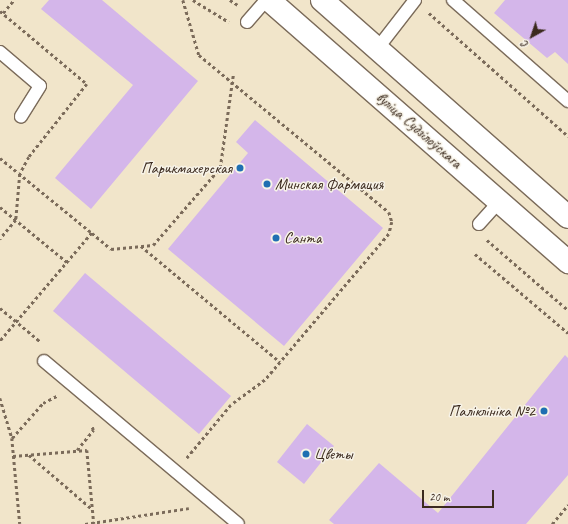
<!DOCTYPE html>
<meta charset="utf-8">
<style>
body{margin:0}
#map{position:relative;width:568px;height:524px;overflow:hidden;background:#f1e5ca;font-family:Caveat,sans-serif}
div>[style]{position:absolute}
.building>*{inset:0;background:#d4b6ea}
.path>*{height:2.5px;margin-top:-1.25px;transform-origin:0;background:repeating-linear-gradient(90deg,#7b6b5a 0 3px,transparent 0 6px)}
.roads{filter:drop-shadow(1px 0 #7b6b5a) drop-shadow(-1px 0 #7b6b5a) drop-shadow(0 1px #7b6b5a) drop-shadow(0 -1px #7b6b5a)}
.lane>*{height:12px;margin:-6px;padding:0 6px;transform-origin:6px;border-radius:6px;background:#fff}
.secondary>*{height:22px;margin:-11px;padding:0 11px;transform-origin:11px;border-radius:11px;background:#fff}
.dots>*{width:11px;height:11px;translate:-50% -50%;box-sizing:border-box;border:2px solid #f7f3e8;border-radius:50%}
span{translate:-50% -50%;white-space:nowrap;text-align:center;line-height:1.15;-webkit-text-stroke:3px #f7f3e8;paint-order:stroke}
.street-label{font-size:16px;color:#3b2a1e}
.poi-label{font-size:16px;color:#3b2a1e}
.right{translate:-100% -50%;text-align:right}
.left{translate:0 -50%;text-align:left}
.north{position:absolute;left:512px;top:16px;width:40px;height:40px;-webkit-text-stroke:3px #f7f3e8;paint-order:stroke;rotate:220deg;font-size:11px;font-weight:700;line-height:16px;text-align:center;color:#3b2a1e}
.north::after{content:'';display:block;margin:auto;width:14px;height:18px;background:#3b2a1e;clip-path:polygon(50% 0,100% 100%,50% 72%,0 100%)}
.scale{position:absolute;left:422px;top:490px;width:72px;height:18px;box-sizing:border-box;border:2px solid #3b2a1e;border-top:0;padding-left:5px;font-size:12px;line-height:14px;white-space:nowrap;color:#3b2a1e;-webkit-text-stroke:3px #f7f3e8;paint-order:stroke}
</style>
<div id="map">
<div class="building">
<div style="clip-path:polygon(49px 0,102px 0,198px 81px,91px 209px,55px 178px,133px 85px,41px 9px)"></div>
<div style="clip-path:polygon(505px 0,568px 0,568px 64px,555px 52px,547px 58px,494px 13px)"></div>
<div style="clip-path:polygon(255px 120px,383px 228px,284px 346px,168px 249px,248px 153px,236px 142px)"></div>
<div style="clip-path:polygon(85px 273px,231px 396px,199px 434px,53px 311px)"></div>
<div style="clip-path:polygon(565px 355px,568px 358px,568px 475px,526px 524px,334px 524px,329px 520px,379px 463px,438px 513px)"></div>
<div style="clip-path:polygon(307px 424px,334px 446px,304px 484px,277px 462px)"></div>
</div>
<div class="path">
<div style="left:183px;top:0;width:57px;rotate:73.8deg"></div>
<div style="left:199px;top:55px;width:246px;rotate:39.6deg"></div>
<div style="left:389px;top:212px;width:10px;rotate:73deg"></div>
<div style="left:392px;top:222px;width:12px;rotate:104deg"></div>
<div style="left:389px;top:234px;width:192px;rotate:130.3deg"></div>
<div style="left:265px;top:380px;width:42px;rotate:143.7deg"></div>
<div style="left:231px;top:405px;width:69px;rotate:129.7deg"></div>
<div style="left:193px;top:0;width:42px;rotate:31.4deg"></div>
<div style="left:230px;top:0;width:9px;rotate:32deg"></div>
<div style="left:0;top:11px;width:114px;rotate:40deg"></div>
<div style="left:87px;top:84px;width:93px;rotate:128.5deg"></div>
<div style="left:29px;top:157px;width:19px;rotate:118deg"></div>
<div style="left:20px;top:174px;width:46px;rotate:95deg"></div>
<div style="left:16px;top:220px;width:25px;rotate:130deg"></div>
<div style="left:3px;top:13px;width:17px;rotate:-50deg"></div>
<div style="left:429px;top:13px;width:186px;rotate:41.5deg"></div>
<div style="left:0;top:158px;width:119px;rotate:39.2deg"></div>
<div style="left:92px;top:233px;width:142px;rotate:130.4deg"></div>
<div style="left:0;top:207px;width:87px;rotate:39.4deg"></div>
<div style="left:92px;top:233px;width:25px;rotate:40deg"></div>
<div style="left:111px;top:249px;width:42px;rotate:-5.4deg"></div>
<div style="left:153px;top:245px;width:102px;rotate:-49deg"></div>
<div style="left:220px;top:168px;width:94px;rotate:-82deg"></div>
<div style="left:487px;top:240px;width:107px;rotate:40.8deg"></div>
<div style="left:141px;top:246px;width:181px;rotate:39.8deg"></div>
<div style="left:475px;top:254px;width:122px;rotate:40.3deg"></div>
<div style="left:0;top:308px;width:53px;rotate:39.7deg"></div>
<div style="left:0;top:398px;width:42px;rotate:73.3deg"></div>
<div style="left:12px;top:438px;width:86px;rotate:84.7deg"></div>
<div style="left:12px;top:438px;width:47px;rotate:-48.5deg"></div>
<div style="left:43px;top:403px;width:16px;rotate:-27deg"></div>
<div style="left:77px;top:450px;width:26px;rotate:-51deg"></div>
<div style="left:93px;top:430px;width:3px;rotate:-108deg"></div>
<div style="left:29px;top:455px;width:83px;rotate:40.6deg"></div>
<div style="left:13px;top:456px;width:74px;rotate:-4.6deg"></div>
<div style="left:87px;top:450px;width:74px;rotate:84.6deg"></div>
<div style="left:85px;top:524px;width:105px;rotate:-8.7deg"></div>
<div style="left:552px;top:524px;width:25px;rotate:-50deg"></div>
</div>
<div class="roads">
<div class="lane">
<div style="left:453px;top:0;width:153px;rotate:41.3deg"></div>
<div style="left:247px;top:22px;width:29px;rotate:-49deg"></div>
<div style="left:377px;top:49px;width:62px;rotate:-52.2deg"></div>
<div style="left:0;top:52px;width:52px;rotate:40.4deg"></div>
<div style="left:40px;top:86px;width:36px;rotate:122deg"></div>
<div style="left:479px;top:224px;width:31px;rotate:-48deg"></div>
<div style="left:44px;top:361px;width:253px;rotate:40deg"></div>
</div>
<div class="secondary">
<div style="left:269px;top:0;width:398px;rotate:41.2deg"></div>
<div style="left:322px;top:0;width:328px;rotate:41.4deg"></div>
</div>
</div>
<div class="dots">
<div style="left:240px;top:168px;background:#1f6fb2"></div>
<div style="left:267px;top:184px;background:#1f6fb2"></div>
<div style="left:276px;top:238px;background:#1f6fb2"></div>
<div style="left:544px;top:411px;background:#1f6fb2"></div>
<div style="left:306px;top:454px;background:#1f6fb2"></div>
</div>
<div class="street-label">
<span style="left:419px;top:130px;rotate:41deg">вуліца Судзілоўскага</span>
</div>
<div class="poi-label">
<span class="right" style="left:232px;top:168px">Парикмахерская</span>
<span class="left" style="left:275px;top:184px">Минская Фармация</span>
<span class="left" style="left:284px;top:238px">Санта</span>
<span class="right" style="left:535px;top:411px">Паліклініка №2</span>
<span class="left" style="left:314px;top:454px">Цветы</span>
</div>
<div class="north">С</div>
<div class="scale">20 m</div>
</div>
